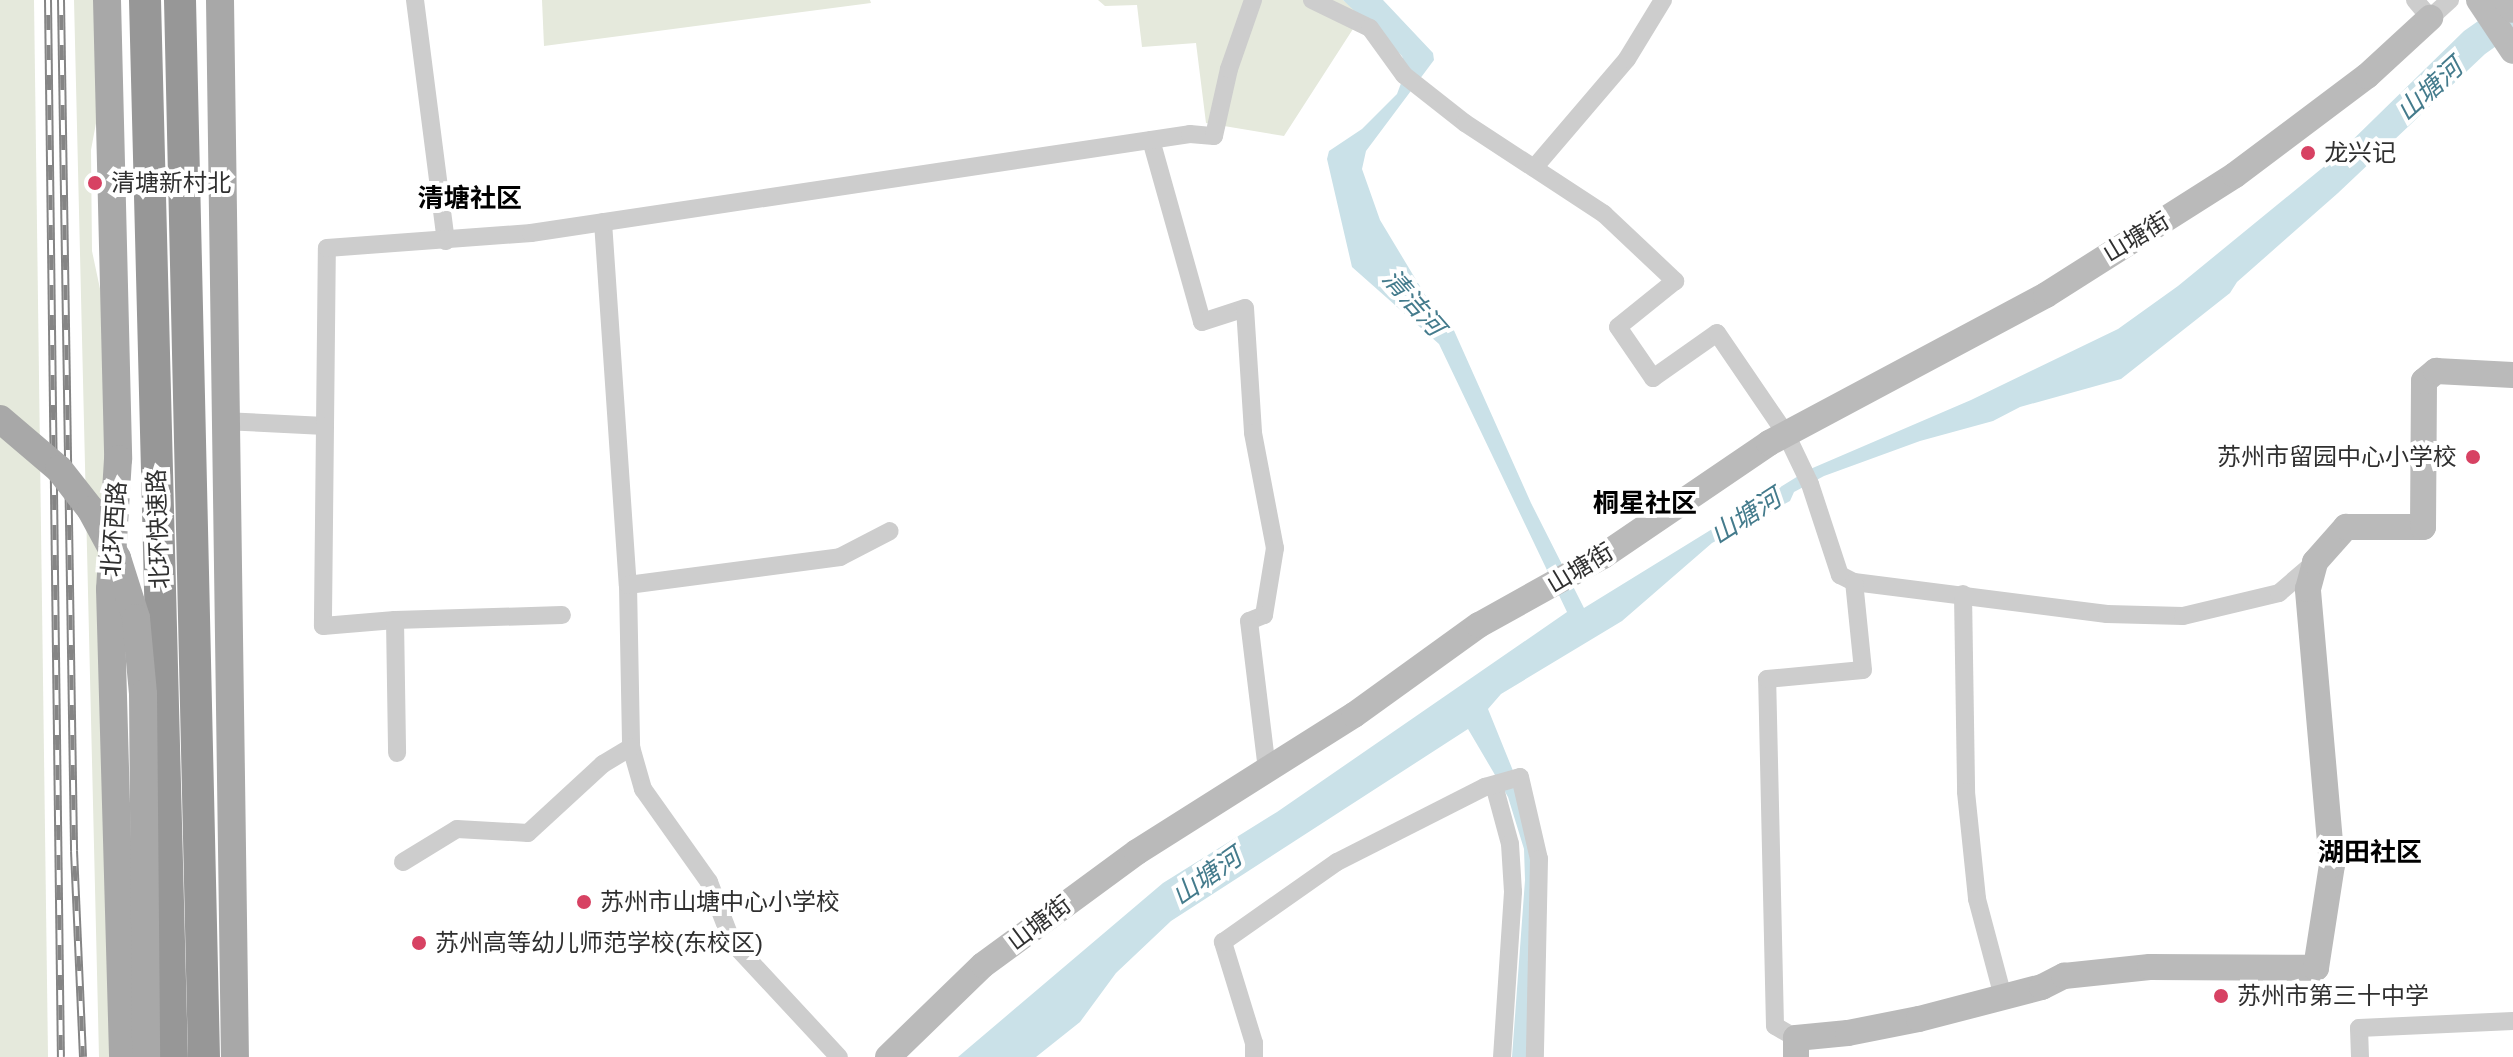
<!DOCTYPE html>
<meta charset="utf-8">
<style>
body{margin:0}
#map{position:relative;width:2513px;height:1057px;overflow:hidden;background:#fff;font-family:Helvetica,"Noto Sans SC",sans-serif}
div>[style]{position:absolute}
.green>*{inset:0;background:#e5e9dc}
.water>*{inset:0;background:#cae1e8}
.street>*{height:18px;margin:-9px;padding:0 9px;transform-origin:9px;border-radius:9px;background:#cdcdcd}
.secondary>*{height:26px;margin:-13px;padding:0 13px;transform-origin:13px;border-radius:13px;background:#bababa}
.primary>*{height:28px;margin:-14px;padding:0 14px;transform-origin:14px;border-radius:14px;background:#a8a8a8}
.highway>*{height:32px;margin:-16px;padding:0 16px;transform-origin:16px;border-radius:16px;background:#979797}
.rail>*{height:8px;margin-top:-4px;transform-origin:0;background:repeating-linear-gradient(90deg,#fff 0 15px,#858585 0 30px);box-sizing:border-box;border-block:2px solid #858585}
.primary-bridge>*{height:28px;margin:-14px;padding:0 14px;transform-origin:14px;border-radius:14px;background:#a8a8a8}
.dots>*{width:22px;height:22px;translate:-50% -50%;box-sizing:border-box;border:4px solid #fff;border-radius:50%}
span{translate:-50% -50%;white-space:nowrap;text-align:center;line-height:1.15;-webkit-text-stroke:8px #fff;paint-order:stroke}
.poi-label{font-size:24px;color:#303030}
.left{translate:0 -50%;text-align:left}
.right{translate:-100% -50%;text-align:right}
.street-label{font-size:24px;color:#303030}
.water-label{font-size:26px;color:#447b8c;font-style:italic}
.neighbourhood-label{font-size:26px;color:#000;font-weight:700}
</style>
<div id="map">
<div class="green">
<div style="clip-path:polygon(0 0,34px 0,48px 1057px,0 1057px)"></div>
<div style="clip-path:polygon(74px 0,97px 0,99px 107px,91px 150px,92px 251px,106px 317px,115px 1057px,99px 1057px)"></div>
<div style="clip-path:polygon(542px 0,870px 0,871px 3px,544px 46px)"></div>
<div style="clip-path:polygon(1098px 0,1343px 0,1362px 15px,1284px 136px,1206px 123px,1196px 43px,1142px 47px,1137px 5px,1105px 6px)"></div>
</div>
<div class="water">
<div style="clip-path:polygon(1343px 0,1383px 0,1433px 53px,1434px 60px,1366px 151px,1362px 169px,1380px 220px,1445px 328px,1452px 326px,1531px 503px,1584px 608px,1808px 470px,1971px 400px,2118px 329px,2178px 286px,2332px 160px,2464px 31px,2508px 0,2513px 0,2513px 34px,2485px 54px,2338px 193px,2237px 282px,2230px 293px,2121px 379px,2020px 407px,1993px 421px,1920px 441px,1824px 476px,1794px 492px,1790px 501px,1712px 543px,1622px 621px,1501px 694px,1488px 709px,1522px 793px,1533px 839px,1529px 1057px,1512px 1057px,1525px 880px,1524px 849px,1508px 797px,1468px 729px,1171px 921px,1116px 973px,1080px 1022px,1036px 1057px,958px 1057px,1163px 883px,1277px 812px,1567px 612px,1439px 344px,1352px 267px,1327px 159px,1329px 151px,1362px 129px,1397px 94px,1406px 70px,1402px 56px)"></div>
</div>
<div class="street">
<div style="left:415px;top:0;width:243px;rotate:82.7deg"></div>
<div style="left:1312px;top:0;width:64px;rotate:25.8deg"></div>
<div style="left:1370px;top:28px;width:58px;rotate:54.1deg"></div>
<div style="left:1404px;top:75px;width:78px;rotate:38.2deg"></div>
<div style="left:1465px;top:123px;width:166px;rotate:33.2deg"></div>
<div style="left:1604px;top:214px;width:98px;rotate:43.3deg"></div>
<div style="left:1675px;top:281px;width:73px;rotate:141.1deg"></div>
<div style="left:1618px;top:327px;width:62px;rotate:55.5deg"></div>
<div style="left:1653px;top:378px;width:78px;rotate:-35.1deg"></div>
<div style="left:1717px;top:333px;width:122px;rotate:55.7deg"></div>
<div style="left:1786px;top:434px;width:55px;rotate:64.4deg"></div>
<div style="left:1810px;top:484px;width:96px;rotate:71.8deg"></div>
<div style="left:1840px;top:575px;width:16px;rotate:27deg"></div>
<div style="left:1854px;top:582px;width:255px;rotate:7.2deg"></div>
<div style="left:2107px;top:614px;width:76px;rotate:1.5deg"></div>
<div style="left:2183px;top:616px;width:99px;rotate:-13.5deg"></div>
<div style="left:2279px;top:593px;width:48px;rotate:-40.7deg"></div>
<div style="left:2415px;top:0;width:23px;rotate:50deg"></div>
<div style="left:2430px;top:18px;width:27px;rotate:-42deg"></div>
<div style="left:1151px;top:140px;width:189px;rotate:74.3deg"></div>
<div style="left:1202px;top:322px;width:45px;rotate:-18deg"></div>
<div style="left:1245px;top:308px;width:125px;rotate:86.3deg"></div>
<div style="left:1253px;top:433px;width:117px;rotate:79.2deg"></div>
<div style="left:1275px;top:548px;width:68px;rotate:99.3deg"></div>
<div style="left:1264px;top:615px;width:16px;rotate:158deg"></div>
<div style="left:1249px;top:621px;width:150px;rotate:83.1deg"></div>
<div style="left:1534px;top:168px;width:143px;rotate:-49.5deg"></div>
<div style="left:1627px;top:59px;width:69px;rotate:-58.6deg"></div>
<div style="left:603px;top:222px;width:364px;rotate:86.1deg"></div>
<div style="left:628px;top:585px;width:162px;rotate:88.9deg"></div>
<div style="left:631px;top:747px;width:44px;rotate:74.1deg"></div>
<div style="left:643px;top:789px;width:114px;rotate:54.6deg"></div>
<div style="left:709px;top:882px;width:64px;rotate:69deg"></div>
<div style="left:732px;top:942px;width:157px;rotate:47.1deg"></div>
<div style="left:223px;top:421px;width:102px;rotate:2.8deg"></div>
<div style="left:325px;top:426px;width:178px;rotate:-89.4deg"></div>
<div style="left:327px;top:248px;width:205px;rotate:-4.2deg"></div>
<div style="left:531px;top:233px;width:666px;rotate:-8.54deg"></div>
<div style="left:1190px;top:134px;width:24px;rotate:5deg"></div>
<div style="left:1214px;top:136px;width:69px;rotate:-77.4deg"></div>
<div style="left:1229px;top:69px;width:73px;rotate:-70.8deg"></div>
<div style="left:325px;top:426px;width:200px;rotate:90.6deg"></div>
<div style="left:323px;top:626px;width:72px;rotate:-4.8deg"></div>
<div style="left:395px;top:620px;width:167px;rotate:-1.7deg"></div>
<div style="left:628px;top:585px;width:214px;rotate:-7.5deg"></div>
<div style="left:840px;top:557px;width:56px;rotate:-27.5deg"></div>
<div style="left:1963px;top:594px;width:198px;rotate:89.1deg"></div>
<div style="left:1966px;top:792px;width:108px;rotate:84.1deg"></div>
<div style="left:1977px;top:899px;width:101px;rotate:75.1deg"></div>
<div style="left:395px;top:620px;width:133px;rotate:89.1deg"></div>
<div style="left:1494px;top:785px;width:61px;rotate:74.8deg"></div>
<div style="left:1510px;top:844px;width:48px;rotate:86.4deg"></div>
<div style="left:1513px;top:892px;width:165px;rotate:93.8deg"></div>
<div style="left:403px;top:862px;width:63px;rotate:-31.4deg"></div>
<div style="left:457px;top:829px;width:71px;rotate:3.2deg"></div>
<div style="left:528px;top:833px;width:102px;rotate:-42.6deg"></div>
<div style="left:603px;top:764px;width:33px;rotate:-31deg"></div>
<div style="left:1796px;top:1038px;width:24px;rotate:-150deg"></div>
<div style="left:1775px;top:1026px;width:347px;rotate:-91.3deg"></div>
<div style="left:1767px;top:679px;width:96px;rotate:-5.4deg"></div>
<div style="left:1863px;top:670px;width:88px;rotate:-95.8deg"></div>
<div style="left:1254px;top:1057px;width:14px;rotate:-90deg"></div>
<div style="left:1254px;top:1043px;width:106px;rotate:-107.1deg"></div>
<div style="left:1223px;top:942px;width:139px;rotate:-35.1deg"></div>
<div style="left:1337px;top:862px;width:166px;rotate:-26.9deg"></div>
<div style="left:1485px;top:787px;width:36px;rotate:-16deg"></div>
<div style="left:1520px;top:777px;width:84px;rotate:77deg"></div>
<div style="left:1539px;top:859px;width:198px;rotate:91.2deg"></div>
<div style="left:2360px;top:1057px;width:29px;rotate:-92deg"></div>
<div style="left:2359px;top:1028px;width:154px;rotate:-2.6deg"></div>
</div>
<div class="secondary">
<div style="left:2479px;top:0;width:61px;rotate:56.3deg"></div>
<div style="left:2506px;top:0;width:12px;rotate:55deg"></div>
<div style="left:888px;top:1057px;width:132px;rotate:-44.1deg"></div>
<div style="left:983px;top:965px;width:191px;rotate:-36.3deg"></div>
<div style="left:1137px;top:852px;width:257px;rotate:-32.3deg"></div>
<div style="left:1354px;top:715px;width:154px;rotate:-35.8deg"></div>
<div style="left:1479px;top:625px;width:142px;rotate:-29.1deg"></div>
<div style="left:1603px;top:556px;width:201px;rotate:-34.2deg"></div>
<div style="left:1769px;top:443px;width:314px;rotate:-28.1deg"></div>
<div style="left:2046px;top:295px;width:224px;rotate:-32.4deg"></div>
<div style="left:2235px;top:175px;width:165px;rotate:-36.9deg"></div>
<div style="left:2367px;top:76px;width:86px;rotate:-42.6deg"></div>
<div style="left:1796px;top:1057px;width:19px;rotate:-90deg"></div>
<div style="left:1796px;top:1038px;width:52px;rotate:-5.5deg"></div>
<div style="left:1848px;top:1033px;width:72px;rotate:-11.2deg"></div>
<div style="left:1919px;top:1019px;width:127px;rotate:-14.6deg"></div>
<div style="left:2042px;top:987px;width:25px;rotate:-27deg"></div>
<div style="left:2064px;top:976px;width:86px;rotate:-6deg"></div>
<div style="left:2150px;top:967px;width:166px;rotate:0.3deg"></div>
<div style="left:2316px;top:968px;width:104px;rotate:-81.2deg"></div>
<div style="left:2332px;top:865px;width:277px;rotate:-95deg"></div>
<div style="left:2308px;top:589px;width:28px;rotate:-75deg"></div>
<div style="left:2315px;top:562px;width:47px;rotate:-48.5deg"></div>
<div style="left:2346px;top:527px;width:77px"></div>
<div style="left:2423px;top:527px;width:146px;rotate:-89.6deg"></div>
<div style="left:2424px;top:381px;width:16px;rotate:-40deg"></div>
<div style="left:2436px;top:371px;width:77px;rotate:3deg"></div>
</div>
<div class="primary">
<div style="left:107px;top:0;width:459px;rotate:88.6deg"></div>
<div style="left:118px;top:459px;width:130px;rotate:93.5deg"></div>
<div style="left:110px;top:589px;width:468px;rotate:88.4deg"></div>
<div style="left:220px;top:0;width:1057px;rotate:89.19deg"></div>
</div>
<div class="highway">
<div style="left:145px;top:0;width:1057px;rotate:88.54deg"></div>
<div style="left:180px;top:0;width:1057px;rotate:88.7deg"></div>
</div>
<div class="rail">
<div style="left:48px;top:0;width:1057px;rotate:89.3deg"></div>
<div style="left:61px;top:0;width:851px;rotate:89.12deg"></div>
<div style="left:74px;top:851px;width:206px;rotate:87.5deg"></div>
</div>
<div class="primary-bridge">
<div style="left:0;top:419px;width:77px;rotate:40.3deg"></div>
<div style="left:59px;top:469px;width:52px;rotate:52deg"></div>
<div style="left:91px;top:510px;width:55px;rotate:61.6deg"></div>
<div style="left:117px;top:558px;width:63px;rotate:72.4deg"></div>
<div style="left:136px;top:618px;width:76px;rotate:84.7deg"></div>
<div style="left:143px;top:694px;width:363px;rotate:89.5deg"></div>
</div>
<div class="dots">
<div style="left:2308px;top:153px;background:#d74263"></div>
<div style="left:95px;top:183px;background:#d74263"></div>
<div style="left:2473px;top:457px;background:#d74263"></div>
<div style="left:584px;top:902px;background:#d74263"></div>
<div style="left:419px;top:943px;background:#d74263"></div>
<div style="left:2221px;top:996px;background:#d74263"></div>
</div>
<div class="poi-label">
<span class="left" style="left:2324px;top:153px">龙兴记</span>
<span class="left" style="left:111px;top:183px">清塘新村北</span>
<span class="right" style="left:2457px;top:457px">苏州市留园中心小学校</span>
<span class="left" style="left:600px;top:902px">苏州市山塘中心小学校</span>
<span class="left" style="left:435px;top:943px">苏州高等幼儿师范学校(东校区)</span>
<span class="left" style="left:2237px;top:996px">苏州市第三十中学</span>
</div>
<div class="street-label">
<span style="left:2136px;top:237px;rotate:-31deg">山塘街</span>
<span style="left:114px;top:529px;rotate:-86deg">北环西路</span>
<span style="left:158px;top:529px;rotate:-92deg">北环快速路</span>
<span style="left:1580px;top:568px;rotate:-31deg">山塘街</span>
<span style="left:1039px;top:923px;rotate:-37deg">山塘街</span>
</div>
<div class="water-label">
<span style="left:2430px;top:90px;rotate:-42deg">山塘河</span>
<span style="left:1413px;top:303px;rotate:49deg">清洁河</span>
<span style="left:1746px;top:517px;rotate:-33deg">山塘河</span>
<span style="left:1207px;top:877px;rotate:-35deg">山塘河</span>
</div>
<div class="neighbourhood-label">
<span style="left:470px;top:199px">清塘社区</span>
<span style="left:1645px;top:504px">桐星社区</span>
<span style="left:2370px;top:853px">湖田社区</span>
</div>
</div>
